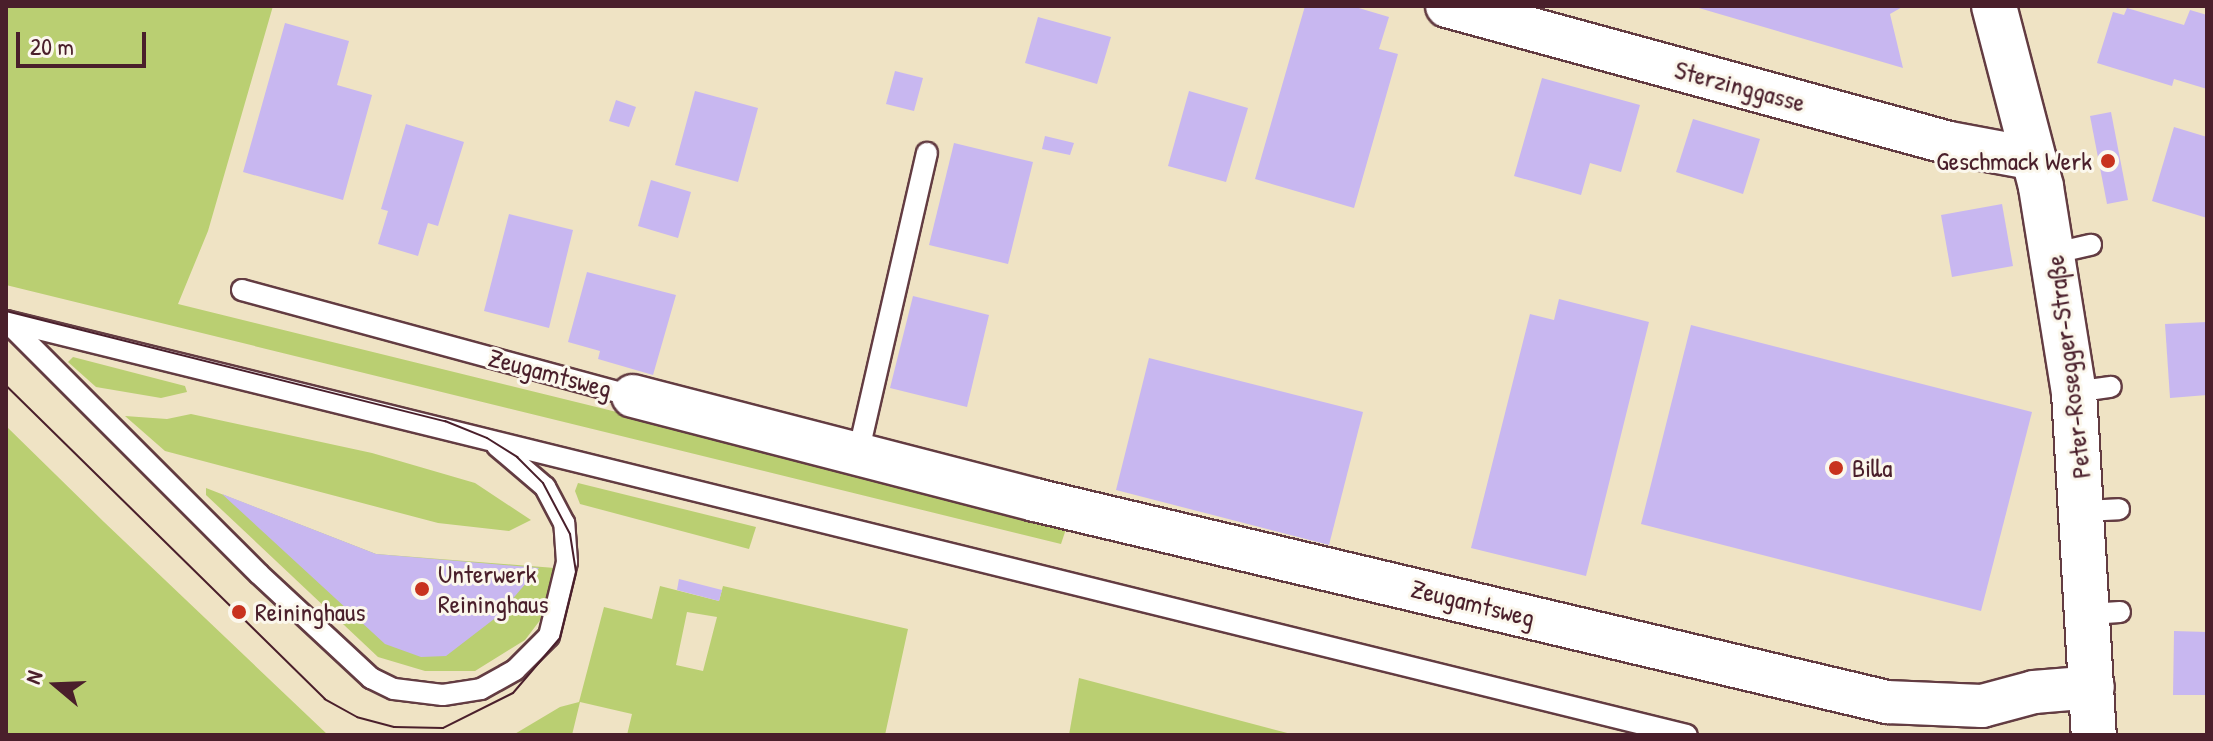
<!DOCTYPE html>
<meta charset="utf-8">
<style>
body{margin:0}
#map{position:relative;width:2213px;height:741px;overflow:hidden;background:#efe3c4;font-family:"Patrick Hand",sans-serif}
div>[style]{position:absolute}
.green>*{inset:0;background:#bacf72}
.building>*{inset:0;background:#c8b7f0}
.roads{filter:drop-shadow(2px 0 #633c42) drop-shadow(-2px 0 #633c42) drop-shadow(0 2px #633c42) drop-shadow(0 -2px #633c42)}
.service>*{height:20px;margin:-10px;padding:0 10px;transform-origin:10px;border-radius:10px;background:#fff}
.minor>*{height:42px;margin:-21px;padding:0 21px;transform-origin:21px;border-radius:21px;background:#fff}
.secondary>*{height:44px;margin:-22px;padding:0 22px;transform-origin:22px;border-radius:22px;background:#fff}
.tram>*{height:2px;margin:-1px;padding:0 1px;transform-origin:1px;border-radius:1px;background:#4a1f2b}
.dots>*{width:22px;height:22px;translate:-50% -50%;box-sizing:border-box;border:4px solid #fbf7ec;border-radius:50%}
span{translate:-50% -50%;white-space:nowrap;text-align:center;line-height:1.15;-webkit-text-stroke:6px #fbf7ec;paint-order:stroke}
.street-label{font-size:26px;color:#4a1f2b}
.poi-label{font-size:26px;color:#4a1f2b}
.right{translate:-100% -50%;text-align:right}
.left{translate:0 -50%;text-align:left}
.frame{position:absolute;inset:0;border:8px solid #4a1f2b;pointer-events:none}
.north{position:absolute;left:16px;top:645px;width:80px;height:80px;-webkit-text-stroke:6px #fbf7ec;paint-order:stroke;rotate:289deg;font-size:22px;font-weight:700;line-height:32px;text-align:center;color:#4a1f2b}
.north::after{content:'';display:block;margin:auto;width:28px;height:36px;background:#4a1f2b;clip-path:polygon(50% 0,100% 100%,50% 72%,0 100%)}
.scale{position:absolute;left:16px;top:32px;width:130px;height:36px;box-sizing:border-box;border:4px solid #4a1f2b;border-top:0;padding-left:10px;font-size:24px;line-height:28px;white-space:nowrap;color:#4a1f2b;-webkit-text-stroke:6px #fbf7ec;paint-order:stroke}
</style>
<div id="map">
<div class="green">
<div style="clip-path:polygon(6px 6px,273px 6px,208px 231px,178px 304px,1068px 523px,1061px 544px,6px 285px)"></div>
<div style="clip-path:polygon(73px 357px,185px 386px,187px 392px,161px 398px,96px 387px,68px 362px)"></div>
<div style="clip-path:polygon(191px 414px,372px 453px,475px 483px,531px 520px,509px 531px,438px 523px,165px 451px,125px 416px,167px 419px)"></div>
<div style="clip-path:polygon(6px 426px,104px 522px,328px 735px,6px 735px)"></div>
<div style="clip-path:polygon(578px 483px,756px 527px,749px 549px,580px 504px,575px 491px)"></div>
<div style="clip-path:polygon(206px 488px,376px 554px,555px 568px,553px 588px,541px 619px,525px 640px,475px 671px,425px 671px,378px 657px,206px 495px)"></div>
<div style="clip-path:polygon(evenodd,660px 586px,719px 601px,723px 586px,908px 629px,885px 735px,627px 735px,632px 714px,580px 702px,572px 735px,513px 735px,560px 707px,579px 702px,604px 607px,652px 619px,660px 586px,687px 612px,717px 617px,703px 671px,676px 665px,687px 612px)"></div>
<div style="clip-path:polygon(1079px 678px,1295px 735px,1069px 735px)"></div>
</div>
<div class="building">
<div style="clip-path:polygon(1305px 6px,1352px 6px,1389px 17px,1379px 49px,1398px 54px,1354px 208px,1255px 179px)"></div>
<div style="clip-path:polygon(1692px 6px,1904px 6px,1890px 14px,1903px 68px)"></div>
<div style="clip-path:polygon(2127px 8px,2184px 25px,2190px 10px,2207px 15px,2207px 89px,2174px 79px,2172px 86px,2097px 63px,2113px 12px,2124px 15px)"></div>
<div style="clip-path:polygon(1038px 17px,1111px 37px,1097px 84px,1025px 63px)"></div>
<div style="clip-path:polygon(285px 23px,349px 41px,337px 85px,372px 95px,343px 200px,243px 172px)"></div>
<div style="clip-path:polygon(895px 71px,923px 78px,914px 111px,886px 104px)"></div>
<div style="clip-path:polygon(1542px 78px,1640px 105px,1621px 172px,1590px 163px,1581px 195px,1514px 176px)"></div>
<div style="clip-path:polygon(695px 91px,758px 108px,738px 182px,675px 165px)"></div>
<div style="clip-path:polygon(1189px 91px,1248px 108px,1226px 182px,1168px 166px)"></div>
<div style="clip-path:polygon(616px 100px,636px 107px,629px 127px,609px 121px)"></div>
<div style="clip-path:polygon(2111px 112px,2128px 200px,2107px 204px,2090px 116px)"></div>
<div style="clip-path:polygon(1693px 119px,1760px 139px,1743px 194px,1676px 172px)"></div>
<div style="clip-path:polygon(406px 124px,464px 142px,438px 226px,428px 223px,418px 256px,378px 244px,388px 211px,381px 209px)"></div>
<div style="clip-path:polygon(2174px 127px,2207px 137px,2207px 218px,2152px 201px)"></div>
<div style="clip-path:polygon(1045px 136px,1074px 143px,1070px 155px,1042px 149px)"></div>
<div style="clip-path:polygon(954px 143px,1033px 162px,1008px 264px,929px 245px)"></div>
<div style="clip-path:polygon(651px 180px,691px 192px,678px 238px,638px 226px)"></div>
<div style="clip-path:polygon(2002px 204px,2013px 266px,1952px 277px,1941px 215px)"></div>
<div style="clip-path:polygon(509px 214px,573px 230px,549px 328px,484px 311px)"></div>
<div style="clip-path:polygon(587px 272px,676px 295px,653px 375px,598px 359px,600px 351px,568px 342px)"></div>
<div style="clip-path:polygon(913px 296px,989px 315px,967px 407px,890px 388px)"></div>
<div style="clip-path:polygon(1559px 299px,1649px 322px,1586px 576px,1471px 548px,1530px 314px,1554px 320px)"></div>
<div style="clip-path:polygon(2207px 322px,2207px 395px,2170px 398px,2165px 324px)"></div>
<div style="clip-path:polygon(1691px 325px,2032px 412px,1981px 611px,1641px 524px)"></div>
<div style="clip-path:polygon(1149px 358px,1363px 412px,1329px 545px,1116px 490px)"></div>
<div style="clip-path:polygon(222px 494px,376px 554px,539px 568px,498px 616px,446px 656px,421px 657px,385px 644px)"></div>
<div style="clip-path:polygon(679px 579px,722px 590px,719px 601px,677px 590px)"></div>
<div style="clip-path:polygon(2174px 631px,2207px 632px,2207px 695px,2173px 695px)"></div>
</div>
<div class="roads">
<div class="service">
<div style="left:2055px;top:253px;width:37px;rotate:-13deg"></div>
<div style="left:242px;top:290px;width:405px;rotate:15.2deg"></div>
<div style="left:6px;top:321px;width:1731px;rotate:13.84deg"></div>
<div style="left:6px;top:321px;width:358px;rotate:45deg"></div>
<div style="left:259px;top:574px;width:153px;rotate:42.9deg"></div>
<div style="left:371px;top:678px;width:25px;rotate:26deg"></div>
<div style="left:394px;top:689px;width:49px;rotate:7deg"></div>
<div style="left:443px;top:695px;width:38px;rotate:-9deg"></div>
<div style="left:481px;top:689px;width:39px;rotate:-29deg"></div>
<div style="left:515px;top:670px;width:48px;rotate:-45deg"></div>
<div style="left:549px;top:636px;width:76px;rotate:-76.3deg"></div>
<div style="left:567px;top:562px;width:39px;rotate:-94deg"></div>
<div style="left:564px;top:523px;width:41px;rotate:-117.8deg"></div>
<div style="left:545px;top:487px;width:63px;rotate:-139.5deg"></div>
<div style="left:2074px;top:392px;width:37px;rotate:-8deg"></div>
<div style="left:858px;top:454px;width:309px;rotate:-77.1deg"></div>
<div style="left:2084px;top:511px;width:35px;rotate:-3deg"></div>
<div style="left:2090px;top:614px;width:30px;rotate:-4deg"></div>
</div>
<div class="minor">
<div style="left:1447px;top:6px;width:520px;rotate:15.26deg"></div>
<div style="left:1949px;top:143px;width:87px;rotate:10.5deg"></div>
<div style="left:633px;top:396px;width:415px;rotate:14.5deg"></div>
<div style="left:1035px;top:500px;width:876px;rotate:13.34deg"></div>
<div style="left:1887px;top:702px;width:95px;rotate:2.4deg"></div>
<div style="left:1982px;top:706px;width:54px;rotate:-15.1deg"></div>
<div style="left:2034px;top:692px;width:59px;rotate:-4.8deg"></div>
</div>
<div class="secondary">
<div style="left:1994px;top:6px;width:187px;rotate:75.4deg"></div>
<div style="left:2041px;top:187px;width:208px;rotate:80.9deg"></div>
<div style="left:2074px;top:392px;width:344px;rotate:86.7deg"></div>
</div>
</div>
<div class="tram">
<div style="left:6px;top:311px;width:453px;rotate:14.1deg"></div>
<div style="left:445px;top:421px;width:45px;rotate:22deg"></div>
<div style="left:487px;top:438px;width:36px;rotate:32deg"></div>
<div style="left:517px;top:457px;width:37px;rotate:45deg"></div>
<div style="left:543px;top:483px;width:58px;rotate:62.1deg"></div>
<div style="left:570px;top:534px;width:39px;rotate:81deg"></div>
<div style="left:576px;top:573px;width:67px;rotate:103.8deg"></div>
<div style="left:560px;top:638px;width:72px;rotate:130.5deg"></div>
<div style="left:513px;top:693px;width:78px;rotate:153.4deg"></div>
<div style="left:443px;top:728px;width:49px;rotate:-178.8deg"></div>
<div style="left:394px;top:727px;width:38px;rotate:-165deg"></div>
<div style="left:357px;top:717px;width:37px;rotate:-151deg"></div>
<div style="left:325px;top:699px;width:447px;rotate:-135.5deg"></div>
</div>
<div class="dots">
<div style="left:2108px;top:161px;background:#c8321e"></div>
<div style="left:1836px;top:468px;background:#c8321e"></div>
<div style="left:422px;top:589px;background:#c8321e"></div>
<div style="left:239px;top:612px;background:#c8321e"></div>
</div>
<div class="street-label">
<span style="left:1740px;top:86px;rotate:15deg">Sterzinggasse</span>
<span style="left:2068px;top:367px;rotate:-97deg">Peter-Rosegger-Straße</span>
<span style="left:550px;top:373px;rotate:15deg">Zeugamtsweg</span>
<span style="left:1473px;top:603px;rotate:14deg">Zeugamtsweg</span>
</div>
<div class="poi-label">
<span class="right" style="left:2092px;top:161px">Geschmack Werk</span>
<span class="left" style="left:1852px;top:468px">Billa</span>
<span class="left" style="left:438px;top:589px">Unterwerk<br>Reininghaus</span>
<span class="left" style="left:255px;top:612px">Reininghaus</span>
</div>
<div class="frame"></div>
<div class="north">N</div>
<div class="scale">20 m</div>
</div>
